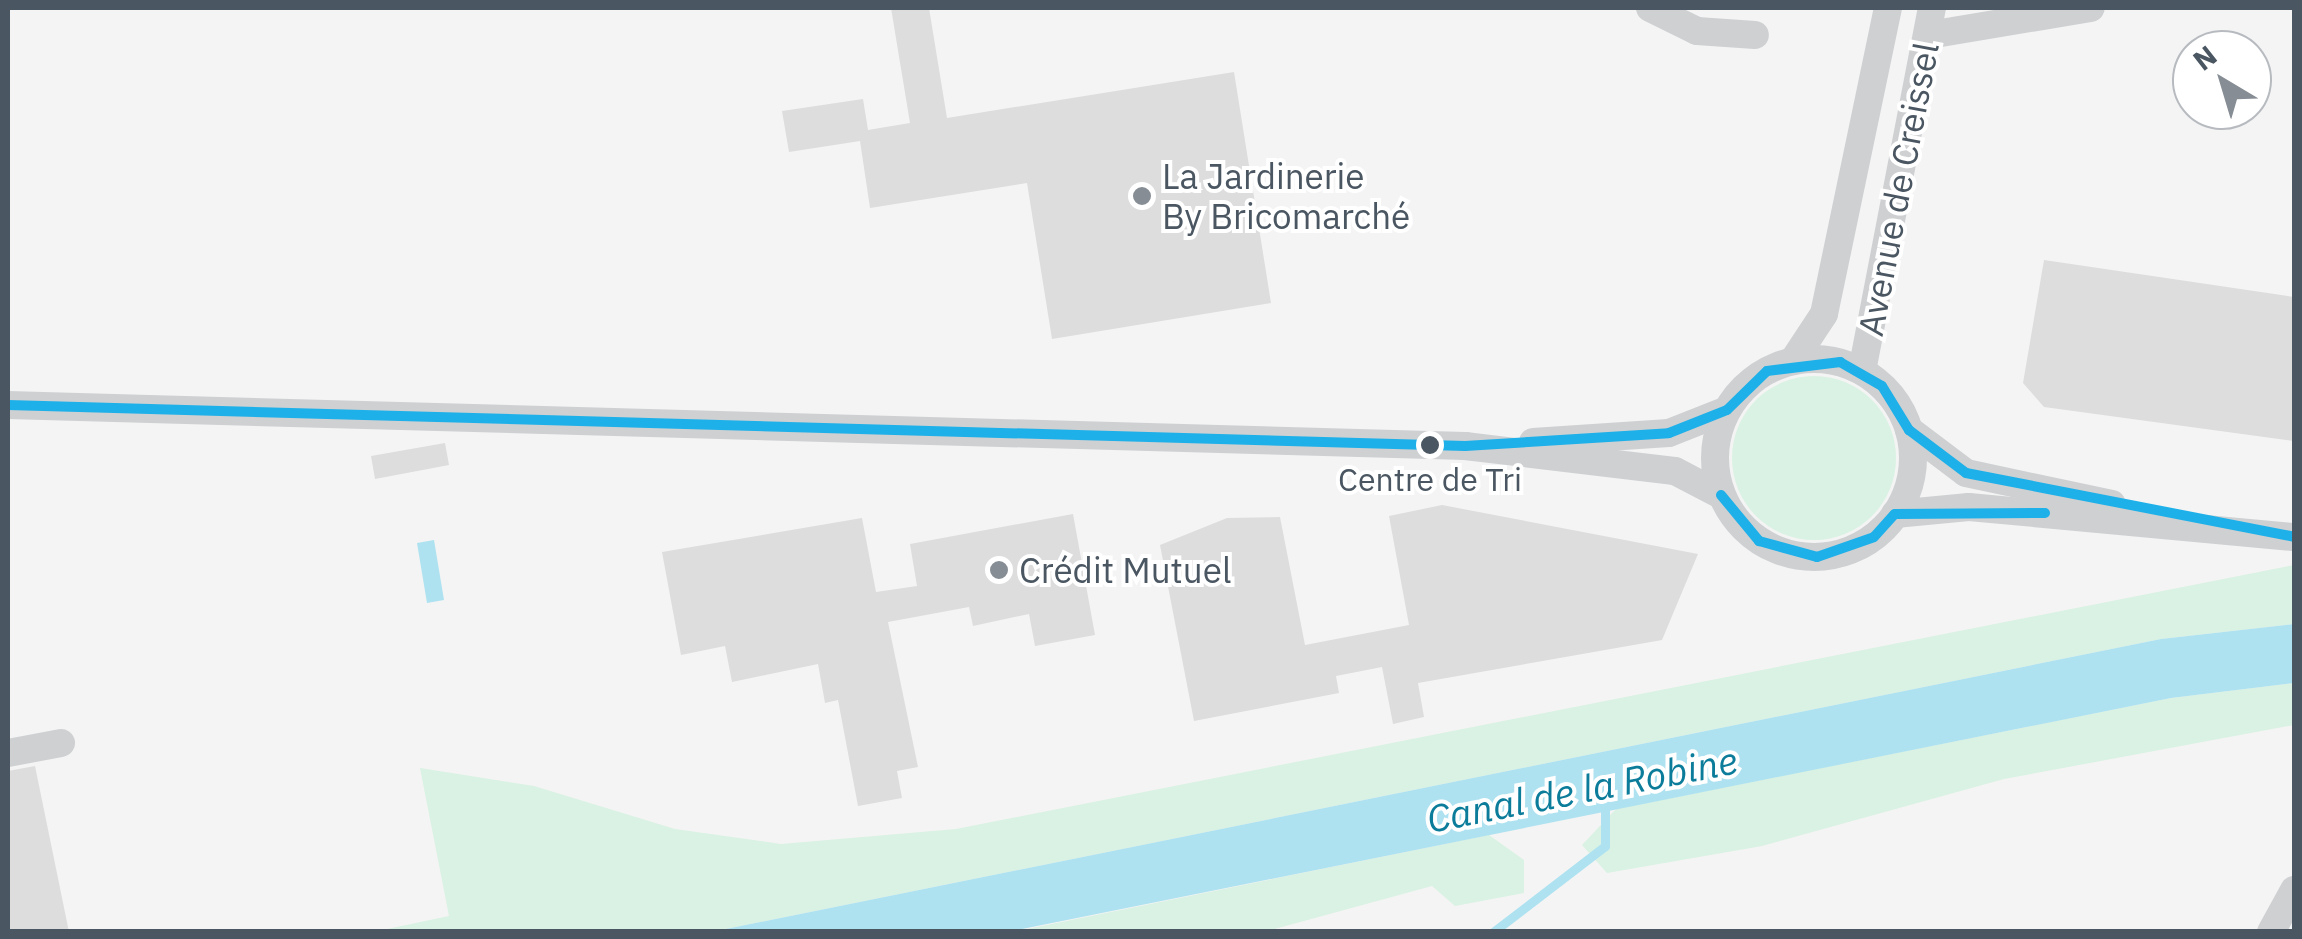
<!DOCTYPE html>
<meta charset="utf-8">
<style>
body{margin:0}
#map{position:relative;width:2302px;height:939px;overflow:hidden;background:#f4f4f4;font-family:"IBM Plex Sans",sans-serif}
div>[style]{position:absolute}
.green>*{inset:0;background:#d9f2e3}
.round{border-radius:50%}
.water>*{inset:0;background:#aee2f0}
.stream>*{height:9px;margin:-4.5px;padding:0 4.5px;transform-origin:4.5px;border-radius:4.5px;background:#aee2f0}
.building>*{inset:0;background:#ddddde}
.minor>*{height:28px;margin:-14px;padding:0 14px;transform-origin:14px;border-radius:14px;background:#ced0d2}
.minor>.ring{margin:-14px;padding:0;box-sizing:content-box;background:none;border:28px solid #ced0d2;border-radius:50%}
.bus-1>*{height:10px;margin:-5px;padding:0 5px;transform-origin:5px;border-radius:5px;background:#1eb0e9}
.dots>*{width:28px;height:28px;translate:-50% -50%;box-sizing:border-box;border:5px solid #fff;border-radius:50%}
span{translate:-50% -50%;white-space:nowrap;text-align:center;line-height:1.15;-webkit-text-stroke:8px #fff;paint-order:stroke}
.bus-label{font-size:32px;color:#4a5661}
.poi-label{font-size:35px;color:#4a5661}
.left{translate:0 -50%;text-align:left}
.street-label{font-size:35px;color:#4a5661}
.water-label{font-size:38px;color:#0c7c9b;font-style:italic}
.frame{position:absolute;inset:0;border:10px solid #4a5661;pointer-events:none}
.north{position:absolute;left:2172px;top:30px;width:100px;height:100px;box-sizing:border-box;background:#fff;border:2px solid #b7bbc0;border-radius:50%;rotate:322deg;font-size:28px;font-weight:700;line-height:40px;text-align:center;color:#4a5661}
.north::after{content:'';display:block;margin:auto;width:35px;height:45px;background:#868d94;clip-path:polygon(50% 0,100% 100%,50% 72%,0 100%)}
</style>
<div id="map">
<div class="green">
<div class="round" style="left:1732px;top:376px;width:164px;height:164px"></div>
<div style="clip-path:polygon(2294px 565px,2294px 624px,2161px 639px,716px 931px,373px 932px,449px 916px,420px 768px,534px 786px,675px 829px,781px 844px,956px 829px)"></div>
<div style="clip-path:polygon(2294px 683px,2294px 725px,2004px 779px,1762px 846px,1607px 873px,1582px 845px,1616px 809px,2171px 698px)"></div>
<div style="clip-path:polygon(1489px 835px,1524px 860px,1524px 893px,1455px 906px,1432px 886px,1267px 931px,1012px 932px)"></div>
</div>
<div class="water">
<div style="clip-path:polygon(434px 540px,444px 600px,427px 603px,417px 543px)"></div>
<div style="clip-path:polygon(2294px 624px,2294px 683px,2171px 698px,1012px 931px,716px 931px,2161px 639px)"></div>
</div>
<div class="stream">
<div style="left:1493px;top:932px;width:141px;rotate:-37.5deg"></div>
<div style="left:1605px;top:846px;width:46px;rotate:-90deg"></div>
</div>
<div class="building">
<div style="clip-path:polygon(891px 8px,929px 8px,947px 118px,1234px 72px,1271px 303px,1052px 339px,1027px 183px,870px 208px,860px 141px,789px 152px,782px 111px,863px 99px,868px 130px,910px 123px)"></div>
<div style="clip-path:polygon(2044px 260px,2294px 297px,2294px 441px,2044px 407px,2023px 383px)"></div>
<div style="clip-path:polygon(445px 443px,449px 465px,375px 479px,371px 456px)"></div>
<div style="clip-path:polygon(1442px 505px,1698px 554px,1662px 640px,1418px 683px,1424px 717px,1393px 724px,1382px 667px,1336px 676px,1339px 693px,1194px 721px,1160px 545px,1227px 518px,1280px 517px,1305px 645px,1409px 625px,1389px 516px)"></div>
<div style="clip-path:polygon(1073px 514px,1095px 635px,1035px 646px,1029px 614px,973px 626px,969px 607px,888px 622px,918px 767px,897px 771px,902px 798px,858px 806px,838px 700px,825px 703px,818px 664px,732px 682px,725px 646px,681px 655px,662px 552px,862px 518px,876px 592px,917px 586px,910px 544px)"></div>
<div style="clip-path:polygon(35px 766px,69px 932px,8px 932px,8px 771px)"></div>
</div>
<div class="minor">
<div style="left:1650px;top:8px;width:52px;rotate:26.1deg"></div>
<div style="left:1697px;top:31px;width:58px;rotate:3.9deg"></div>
<div style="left:1929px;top:35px;width:164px;rotate:-9.5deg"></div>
<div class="ring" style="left:1715px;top:359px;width:170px;height:170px"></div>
<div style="left:1793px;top:361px;width:56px;rotate:-56.6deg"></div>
<div style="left:1824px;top:314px;width:313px;rotate:-78.2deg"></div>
<div style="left:1862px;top:371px;width:370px;rotate:-79.1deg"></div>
<div style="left:8px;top:405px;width:1458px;rotate:1.61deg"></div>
<div style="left:1465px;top:446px;width:211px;rotate:6.8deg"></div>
<div style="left:1675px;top:471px;width:52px;rotate:27.6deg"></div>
<div style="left:1909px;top:430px;width:71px;rotate:37deg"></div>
<div style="left:1966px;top:473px;width:149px;rotate:12deg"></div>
<div style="left:1533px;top:442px;width:136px;rotate:-3.8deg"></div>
<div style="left:1669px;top:433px;width:62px;rotate:-21.6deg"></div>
<div style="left:1895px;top:514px;width:74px;rotate:-5.4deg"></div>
<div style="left:1969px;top:507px;width:326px;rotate:5.3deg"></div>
<div style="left:8px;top:753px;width:54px;rotate:-10.7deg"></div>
<div style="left:2271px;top:932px;width:48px;rotate:-61.3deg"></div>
</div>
<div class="bus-1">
<div style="left:8px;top:405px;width:1458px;rotate:1.61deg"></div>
<div style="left:1465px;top:446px;width:204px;rotate:-3.6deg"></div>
<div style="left:1669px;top:433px;width:62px;rotate:-21.6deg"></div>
<div style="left:1727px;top:410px;width:56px;rotate:-44.3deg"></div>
<div style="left:1767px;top:371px;width:74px;rotate:-7deg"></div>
<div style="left:1840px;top:362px;width:48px;rotate:29.7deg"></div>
<div style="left:1882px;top:386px;width:52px;rotate:58.5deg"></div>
<div style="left:1909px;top:430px;width:71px;rotate:37deg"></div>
<div style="left:1966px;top:473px;width:334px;rotate:11deg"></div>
<div style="left:1721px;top:495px;width:60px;rotate:50.4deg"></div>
<div style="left:1759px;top:541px;width:60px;rotate:15.4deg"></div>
<div style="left:1817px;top:557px;width:60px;rotate:-19.3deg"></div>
<div style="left:1874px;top:537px;width:31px;rotate:-48deg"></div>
<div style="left:1895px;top:514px;width:150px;rotate:-0.4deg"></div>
</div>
<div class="dots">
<div style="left:1142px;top:196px;background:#868d94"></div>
<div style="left:1430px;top:445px;background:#4a5661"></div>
<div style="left:999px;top:570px;background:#868d94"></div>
</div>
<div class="bus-label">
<span style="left:1430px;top:479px">Centre de Tri</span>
</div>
<div class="poi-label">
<span class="left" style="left:1162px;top:196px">La Jardinerie<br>By Bricomarché</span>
<span class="left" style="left:1019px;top:570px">Crédit Mutuel</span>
</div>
<div class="street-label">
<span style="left:1898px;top:189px;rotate:-79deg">Avenue de Creissel</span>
</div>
<div class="water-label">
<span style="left:1582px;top:789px;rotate:-11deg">Canal de la Robine</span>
</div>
<div class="frame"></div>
<div class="north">N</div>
</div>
